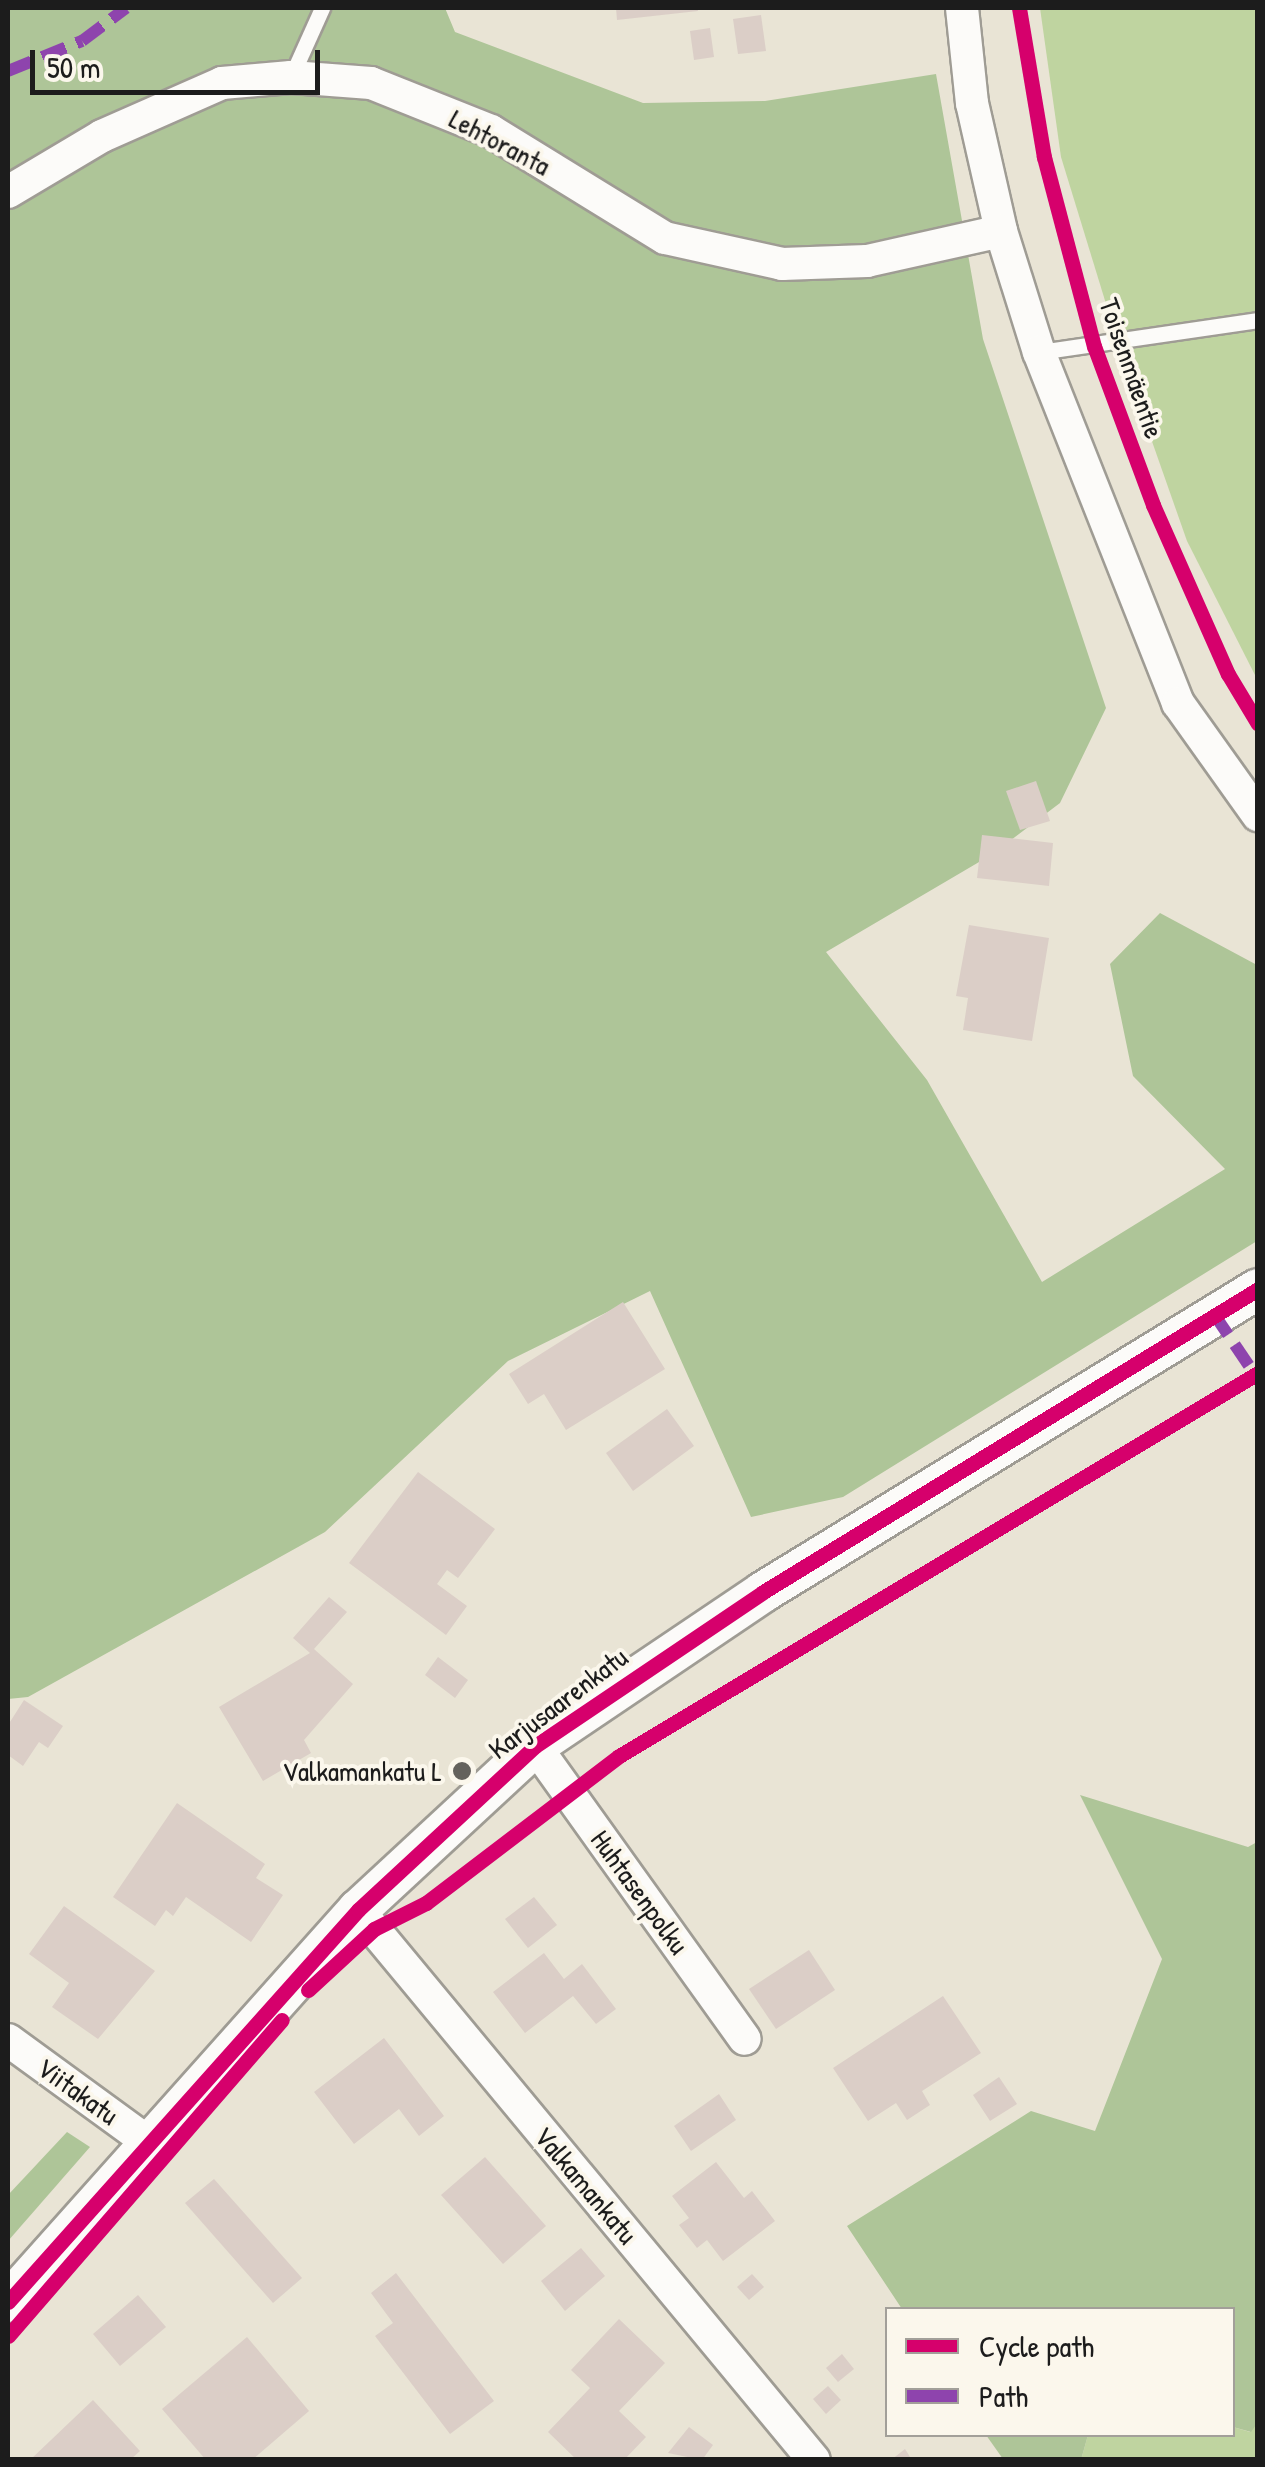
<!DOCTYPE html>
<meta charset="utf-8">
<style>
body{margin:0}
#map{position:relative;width:1265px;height:2467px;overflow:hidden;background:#e9e4d5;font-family:"Patrick Hand",sans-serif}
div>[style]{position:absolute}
.green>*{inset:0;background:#bfd4a0}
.forest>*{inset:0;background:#aec598}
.building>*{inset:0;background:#dbcec7}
.roads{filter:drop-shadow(2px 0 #9f9c94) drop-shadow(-2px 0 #9f9c94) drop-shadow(0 2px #9f9c94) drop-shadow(0 -2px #9f9c94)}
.service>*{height:15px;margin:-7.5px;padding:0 7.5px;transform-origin:7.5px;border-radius:7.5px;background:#fcfbf9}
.minor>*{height:32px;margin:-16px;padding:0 16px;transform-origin:16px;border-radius:16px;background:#fcfbf9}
.tertiary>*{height:40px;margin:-20px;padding:0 20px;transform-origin:20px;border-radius:20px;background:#fcfbf9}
.quiet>*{height:12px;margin-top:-6px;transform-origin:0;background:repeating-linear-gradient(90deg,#8e44ad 0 25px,transparent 0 37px)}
.cycleway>*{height:15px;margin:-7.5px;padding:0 7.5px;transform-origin:7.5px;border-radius:7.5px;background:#d6006c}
.dots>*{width:28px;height:28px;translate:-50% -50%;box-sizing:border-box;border:5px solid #fbf7ec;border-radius:50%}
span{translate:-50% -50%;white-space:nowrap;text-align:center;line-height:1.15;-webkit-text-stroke:8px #fbf7ec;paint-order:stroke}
.street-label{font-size:28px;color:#1c1c1c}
.poi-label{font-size:28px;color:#1c1c1c}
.right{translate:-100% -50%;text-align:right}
.frame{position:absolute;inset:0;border:10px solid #1c1c1c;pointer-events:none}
.legend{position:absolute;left:885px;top:2307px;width:350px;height:130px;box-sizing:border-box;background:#fbf7ec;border:2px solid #a29f99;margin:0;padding:12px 18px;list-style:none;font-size:30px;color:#1c1c1c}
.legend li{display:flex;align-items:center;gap:20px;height:50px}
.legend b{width:50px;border:2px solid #a29f99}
.scale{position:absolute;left:30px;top:50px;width:290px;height:45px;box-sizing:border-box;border:5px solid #1c1c1c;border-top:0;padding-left:12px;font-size:30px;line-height:35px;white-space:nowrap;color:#1c1c1c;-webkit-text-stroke:8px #fbf7ec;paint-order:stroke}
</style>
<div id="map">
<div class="green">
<div style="clip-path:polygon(1040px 8px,1257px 8px,1257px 679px,1187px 541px,1122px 356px,1061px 157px)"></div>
<div style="clip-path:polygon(1257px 2422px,1257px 2459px,1081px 2460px,1088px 2435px,1232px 2434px,1233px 2427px,1250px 2432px)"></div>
</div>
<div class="forest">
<div style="clip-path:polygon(8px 8px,445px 8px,455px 32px,643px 103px,765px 101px,936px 74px,983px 339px,1106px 708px,1060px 803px,991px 855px,826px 952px,927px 1080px,1042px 1282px,1225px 1169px,1133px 1076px,1110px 964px,1160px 913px,1257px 965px,1257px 1241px,843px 1497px,751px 1517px,650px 1291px,508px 1361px,325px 1532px,28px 1697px,8px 1699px)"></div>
<div style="clip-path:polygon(1080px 1795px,1248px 1847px,1257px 1842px,1258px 2422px,1251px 2432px,1233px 2427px,1232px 2310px,902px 2309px,847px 2226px,1031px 2111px,1095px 2131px,1162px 1959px)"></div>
<div style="clip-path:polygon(67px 2132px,90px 2147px,8px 2241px,8px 2195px)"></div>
<div style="clip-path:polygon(986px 2435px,1088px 2435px,1081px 2460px,1003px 2459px)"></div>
</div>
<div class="building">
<div style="clip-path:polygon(616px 8px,697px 8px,698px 11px,617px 20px)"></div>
<div style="clip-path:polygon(761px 15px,766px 51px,738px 54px,733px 19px)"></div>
<div style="clip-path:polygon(710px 28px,714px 57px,694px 60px,690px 31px)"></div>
<div style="clip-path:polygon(1036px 781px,1050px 821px,1020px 830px,1006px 791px)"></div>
<div style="clip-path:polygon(982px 835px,1053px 843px,1049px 886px,977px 878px)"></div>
<div style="clip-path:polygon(969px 925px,1049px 938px,1032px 1041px,963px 1030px,968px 998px,956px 996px)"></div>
<div style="clip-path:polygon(623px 1302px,665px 1369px,566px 1430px,544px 1394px,528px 1404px,509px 1374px)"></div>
<div style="clip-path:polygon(667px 1409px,694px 1446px,633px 1491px,606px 1453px)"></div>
<div style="clip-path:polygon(418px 1472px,495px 1529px,458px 1578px,447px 1570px,437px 1584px,467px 1606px,446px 1635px,349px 1563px)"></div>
<div style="clip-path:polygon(329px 1597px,347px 1612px,314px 1649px,353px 1684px,304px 1740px,311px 1753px,263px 1781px,219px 1707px,310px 1653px,293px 1638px)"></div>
<div style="clip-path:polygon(438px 1657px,468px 1680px,455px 1698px,425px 1675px)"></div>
<div style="clip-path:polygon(24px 1700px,63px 1726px,48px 1748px,39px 1742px,23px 1766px,8px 1755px,8px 1725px)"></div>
<div style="clip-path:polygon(177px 1803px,265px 1864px,256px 1878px,283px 1895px,251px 1942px,186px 1897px,173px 1916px,166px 1910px,155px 1926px,113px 1897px)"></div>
<div style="clip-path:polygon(534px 1897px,557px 1925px,528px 1948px,505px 1919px)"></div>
<div style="clip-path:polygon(64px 1906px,155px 1971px,98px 2039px,52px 2007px,69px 1983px,29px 1954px)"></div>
<div style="clip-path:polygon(809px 1950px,835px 1990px,776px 2029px,749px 1989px)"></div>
<div style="clip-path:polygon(544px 1953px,564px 1979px,582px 1964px,616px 2009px,596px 2024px,573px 1996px,525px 2033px,493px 1992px)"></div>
<div style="clip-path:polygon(943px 1996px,981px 2053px,922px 2091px,930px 2105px,907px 2120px,896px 2103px,868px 2121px,833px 2068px)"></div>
<div style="clip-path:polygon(384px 2038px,444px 2116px,419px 2136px,399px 2109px,354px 2144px,314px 2092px)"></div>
<div style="clip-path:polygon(999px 2077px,1017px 2104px,990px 2121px,973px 2095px)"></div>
<div style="clip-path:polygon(719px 2094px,736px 2120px,691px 2151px,674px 2126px)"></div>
<div style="clip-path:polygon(485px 2157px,546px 2226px,503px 2264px,441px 2195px)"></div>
<div style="clip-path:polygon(716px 2162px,744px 2198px,752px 2191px,775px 2221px,723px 2261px,707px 2240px,697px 2248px,679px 2225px,689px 2218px,672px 2196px)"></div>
<div style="clip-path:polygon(214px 2179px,302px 2278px,273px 2303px,185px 2203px)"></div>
<div style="clip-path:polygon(581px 2248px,605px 2276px,565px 2311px,541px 2281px)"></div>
<div style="clip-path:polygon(396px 2273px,494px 2401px,450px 2434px,375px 2336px,393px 2323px,371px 2293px)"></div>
<div style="clip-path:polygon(752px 2274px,764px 2287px,749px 2300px,737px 2287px)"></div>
<div style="clip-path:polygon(138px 2295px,166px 2327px,120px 2366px,93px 2334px)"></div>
<div style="clip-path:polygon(619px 2319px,665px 2363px,619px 2411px,646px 2437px,624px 2460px,577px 2460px,548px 2432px,590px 2388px,571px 2370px)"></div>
<div style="clip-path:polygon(247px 2337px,309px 2411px,252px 2460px,206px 2460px,162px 2409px)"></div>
<div style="clip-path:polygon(842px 2354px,854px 2369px,838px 2382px,826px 2368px)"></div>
<div style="clip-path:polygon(828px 2386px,841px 2400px,826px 2414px,813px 2399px)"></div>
<div style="clip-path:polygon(93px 2400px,140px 2451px,130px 2460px,30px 2460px)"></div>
<div style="clip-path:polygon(689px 2427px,713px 2445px,702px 2460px,668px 2453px)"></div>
<div style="clip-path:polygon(905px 2449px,912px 2460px,891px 2460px)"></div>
</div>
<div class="roads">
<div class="service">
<div style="left:291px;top:77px;width:76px;rotate:-65.8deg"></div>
<div style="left:1039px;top:352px;width:221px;rotate:-8.3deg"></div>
</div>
<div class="minor">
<div style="left:962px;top:8px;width:96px;rotate:84deg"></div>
<div style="left:972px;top:103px;width:131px;rotate:77.2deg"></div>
<div style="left:1001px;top:231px;width:127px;rotate:72.6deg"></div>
<div style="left:1039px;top:352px;width:378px;rotate:68.4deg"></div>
<div style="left:1178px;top:703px;width:138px;rotate:54.5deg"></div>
<div style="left:8px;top:192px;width:109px;rotate:-30.8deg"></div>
<div style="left:102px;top:136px;width:131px;rotate:-23.8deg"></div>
<div style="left:222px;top:83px;width:69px;rotate:-5deg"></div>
<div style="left:291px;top:77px;width:80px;rotate:4.3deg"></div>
<div style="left:371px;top:83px;width:129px;rotate:21.8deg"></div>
<div style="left:491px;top:131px;width:204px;rotate:31.6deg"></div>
<div style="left:665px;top:238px;width:120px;rotate:12.5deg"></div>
<div style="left:782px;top:264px;width:85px;rotate:-2deg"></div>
<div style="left:867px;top:261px;width:137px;rotate:-12.6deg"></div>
<div style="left:535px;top:1746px;width:360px;rotate:54.4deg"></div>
<div style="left:358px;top:1910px;width:714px;rotate:50.34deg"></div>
<div style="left:8px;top:2040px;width:173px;rotate:36.1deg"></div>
</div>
<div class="tertiary">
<div style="left:8px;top:2302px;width:526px;rotate:-48.24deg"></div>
<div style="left:358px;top:1910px;width:241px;rotate:-42.8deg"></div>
<div style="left:535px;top:1746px;width:275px;rotate:-34deg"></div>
<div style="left:763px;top:1592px;width:580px;rotate:-31.47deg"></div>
</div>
</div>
<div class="quiet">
<div style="left:8px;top:71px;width:80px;rotate:-22.1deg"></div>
<div style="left:82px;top:41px;width:55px;rotate:-36.9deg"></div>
<div style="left:1214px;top:1314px;width:78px;rotate:55.9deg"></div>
</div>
<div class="cycleway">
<div style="left:1019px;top:8px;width:151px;rotate:80.5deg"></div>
<div style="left:1044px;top:157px;width:196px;rotate:75.2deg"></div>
<div style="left:1094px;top:346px;width:170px;rotate:69.6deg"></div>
<div style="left:1153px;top:505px;width:185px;rotate:66.1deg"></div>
<div style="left:1228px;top:674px;width:58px;rotate:59deg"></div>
<div style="left:308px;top:1990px;width:90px;rotate:-42.7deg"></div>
<div style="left:374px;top:1929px;width:58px;rotate:-26.6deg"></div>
<div style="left:426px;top:1903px;width:243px;rotate:-37.3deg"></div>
<div style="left:619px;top:1756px;width:745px;rotate:-30.94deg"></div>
<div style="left:8px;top:2302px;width:526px;rotate:-48.24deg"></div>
<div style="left:358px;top:1910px;width:241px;rotate:-42.8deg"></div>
<div style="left:535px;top:1746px;width:275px;rotate:-34deg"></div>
<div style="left:763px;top:1592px;width:580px;rotate:-31.47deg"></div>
<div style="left:8px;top:2336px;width:418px;rotate:-49.1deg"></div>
</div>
<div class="dots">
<div style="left:462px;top:1771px;background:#64625d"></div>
</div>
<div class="street-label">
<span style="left:500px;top:142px;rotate:28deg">Lehtoranta</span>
<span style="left:1132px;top:368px;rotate:71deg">Toisenmäentie</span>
<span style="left:558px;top:1703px;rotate:-37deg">Karjusaarenkatu</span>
<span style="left:640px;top:1892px;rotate:54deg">Huhtasenpolku</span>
<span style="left:78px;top:2091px;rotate:36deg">Viitakatu</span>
<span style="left:586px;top:2185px;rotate:50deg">Valkamankatu</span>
</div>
<div class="poi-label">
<span class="right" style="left:442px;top:1771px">Valkamankatu L</span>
</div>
<div class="frame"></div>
<ul class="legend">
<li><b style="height:12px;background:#d6006c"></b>Cycle path</li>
<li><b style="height:12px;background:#8e44ad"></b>Path</li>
</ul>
<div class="scale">50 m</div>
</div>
